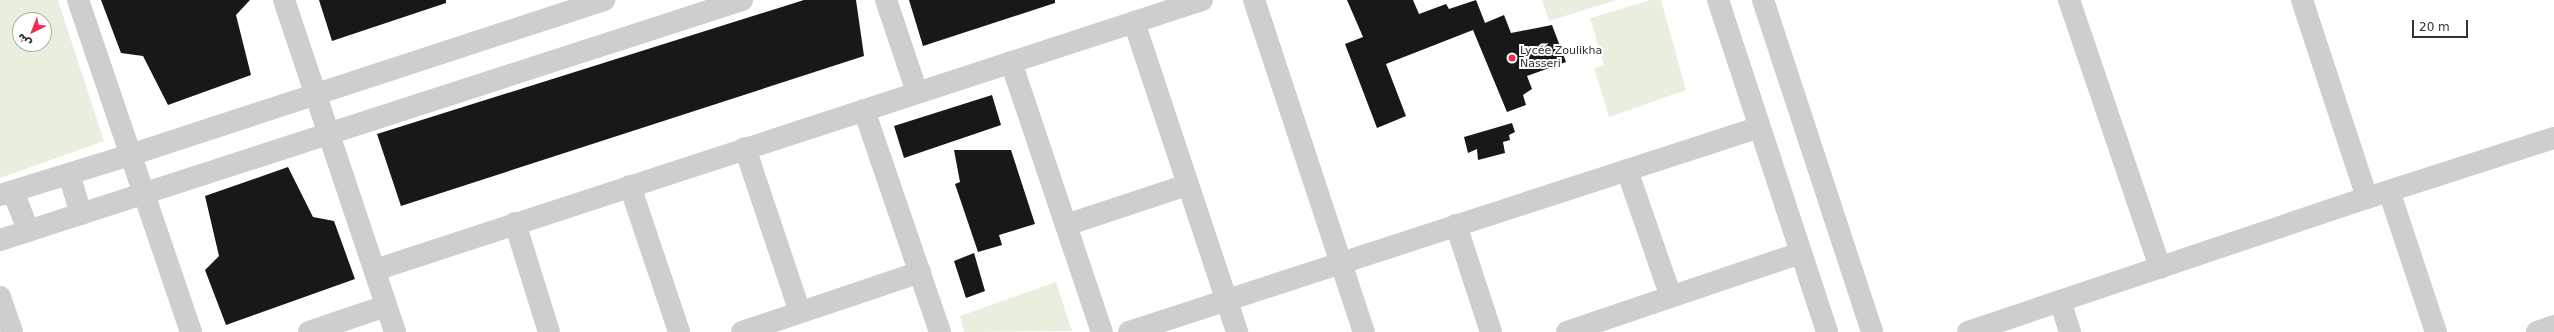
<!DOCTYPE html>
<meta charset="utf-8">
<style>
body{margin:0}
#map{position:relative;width:2554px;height:332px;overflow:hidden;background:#fff;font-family:"DejaVu Sans",Vazirmatn,sans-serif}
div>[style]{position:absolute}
.green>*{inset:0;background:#e9efdf}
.building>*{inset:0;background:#181818}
.minor>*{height:22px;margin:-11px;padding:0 11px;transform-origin:11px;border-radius:11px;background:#cecece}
.dots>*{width:11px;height:11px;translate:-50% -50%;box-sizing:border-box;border:2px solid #fff;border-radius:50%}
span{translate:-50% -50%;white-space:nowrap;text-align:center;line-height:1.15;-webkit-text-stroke:4px #fff;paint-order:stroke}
.poi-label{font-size:11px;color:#313131}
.left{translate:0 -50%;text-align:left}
.north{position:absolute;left:12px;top:12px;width:40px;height:40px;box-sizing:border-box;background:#fff;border:1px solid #adadad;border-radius:50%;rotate:223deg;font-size:11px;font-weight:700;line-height:16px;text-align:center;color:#313131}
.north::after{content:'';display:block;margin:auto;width:14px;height:18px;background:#ef2d4f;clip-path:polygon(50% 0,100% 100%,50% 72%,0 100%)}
.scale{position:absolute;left:2412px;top:20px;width:56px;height:18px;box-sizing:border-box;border:2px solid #313131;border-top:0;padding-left:5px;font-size:12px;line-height:14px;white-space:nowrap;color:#313131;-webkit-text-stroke:3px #fff;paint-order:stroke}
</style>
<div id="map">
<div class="green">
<div style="clip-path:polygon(evenodd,0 0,58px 0,104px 141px,0 178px,0 0,20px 20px,44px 20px,44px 44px,20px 44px,20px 20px)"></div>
<div style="clip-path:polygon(1542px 0,1616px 0,1549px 21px)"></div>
<div style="clip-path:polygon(1651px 0,1661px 0,1686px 90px,1609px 117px,1594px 68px,1604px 65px,1590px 18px)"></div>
<div style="clip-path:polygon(1056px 282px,1072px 331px,964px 332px,960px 316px)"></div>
</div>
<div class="building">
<div style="clip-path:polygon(101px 0,250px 0,236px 15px,251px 75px,168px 105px,143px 56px,121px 53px)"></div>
<div style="clip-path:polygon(319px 0,446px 0,446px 3px,332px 41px)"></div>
<div style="clip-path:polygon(804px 0,856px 0,864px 56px,401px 206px,377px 134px)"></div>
<div style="clip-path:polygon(909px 0,1055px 0,1055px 3px,923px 46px)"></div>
<div style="clip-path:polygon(1347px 0,1413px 0,1419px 14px,1446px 4px,1449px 9px,1476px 0,1485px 23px,1504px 15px,1511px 33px,1552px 25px,1566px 62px,1527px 76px,1532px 89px,1523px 95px,1526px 105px,1507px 112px,1473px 30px,1386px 64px,1406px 116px,1377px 128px,1345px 44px,1363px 37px)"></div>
<div style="clip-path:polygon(992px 95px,1001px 125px,904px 158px,894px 126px)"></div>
<div style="clip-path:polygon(1512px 123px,1515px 132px,1509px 135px,1510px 140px,1503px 142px,1505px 153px,1478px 160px,1477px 149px,1468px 153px,1464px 137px)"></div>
<div style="clip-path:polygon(954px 150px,1011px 150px,1035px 224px,999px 235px,1002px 245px,978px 252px,955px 184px,960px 182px)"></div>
<div style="clip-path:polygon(288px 167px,313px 217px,334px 221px,355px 279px,226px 325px,205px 270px,219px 256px,205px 196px)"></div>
<div style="clip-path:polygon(974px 253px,985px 291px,966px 298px,954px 261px)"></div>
</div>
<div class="minor">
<div style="left:78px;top:0;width:351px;rotate:71.2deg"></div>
<div style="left:284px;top:0;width:350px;rotate:71.5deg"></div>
<div style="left:886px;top:0;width:97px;rotate:71.4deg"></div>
<div style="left:1254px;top:0;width:350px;rotate:71.7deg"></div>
<div style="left:1718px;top:0;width:349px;rotate:71.8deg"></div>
<div style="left:1763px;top:0;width:349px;rotate:71.8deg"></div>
<div style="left:2069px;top:0;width:283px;rotate:71.2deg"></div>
<div style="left:2302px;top:0;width:208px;rotate:71.8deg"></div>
<div style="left:1134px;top:22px;width:327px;rotate:71.6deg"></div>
<div style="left:1011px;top:62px;width:285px;rotate:71.4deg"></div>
<div style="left:864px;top:110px;width:235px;rotate:71.1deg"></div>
<div style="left:745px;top:148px;width:173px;rotate:71.5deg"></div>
<div style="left:1627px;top:170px;width:134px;rotate:70.9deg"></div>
<div style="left:69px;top:174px;width:42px;rotate:73.3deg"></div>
<div style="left:630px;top:186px;width:154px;rotate:71.4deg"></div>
<div style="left:13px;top:191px;width:42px;rotate:69deg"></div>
<div style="left:2389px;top:191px;width:149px;rotate:71.6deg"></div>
<div style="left:0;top:195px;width:136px;rotate:-17.1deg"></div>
<div style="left:130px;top:155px;width:499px;rotate:-18.1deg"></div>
<div style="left:515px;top:223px;width:114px;rotate:72.7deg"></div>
<div style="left:1066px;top:225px;width:127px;rotate:-18.3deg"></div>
<div style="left:1456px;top:225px;width:113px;rotate:71.9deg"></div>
<div style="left:0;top:240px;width:780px;rotate:-17.92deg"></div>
<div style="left:375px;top:270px;width:870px;rotate:-18.08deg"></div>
<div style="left:0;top:297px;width:37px;rotate:71deg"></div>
<div style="left:2060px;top:301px;width:33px;rotate:72deg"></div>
<div style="left:309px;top:332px;width:81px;rotate:-18.7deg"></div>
<div style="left:742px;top:332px;width:188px;rotate:-18.6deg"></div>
<div style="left:1129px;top:332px;width:663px;rotate:-18deg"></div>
<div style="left:1567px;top:332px;width:247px;rotate:-18.7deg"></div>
<div style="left:1968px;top:332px;width:421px;rotate:-18.6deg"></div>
<div style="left:2367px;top:198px;width:196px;rotate:-17.8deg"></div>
<div style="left:2537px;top:332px;width:18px;rotate:-19deg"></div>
</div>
<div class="dots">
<div style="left:1512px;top:58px;background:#ef2d4f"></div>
</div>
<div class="poi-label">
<span class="left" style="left:1520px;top:58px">Lycée Zoulikha<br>Nasseri</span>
</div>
<div class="north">ش</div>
<div class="scale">20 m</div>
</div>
